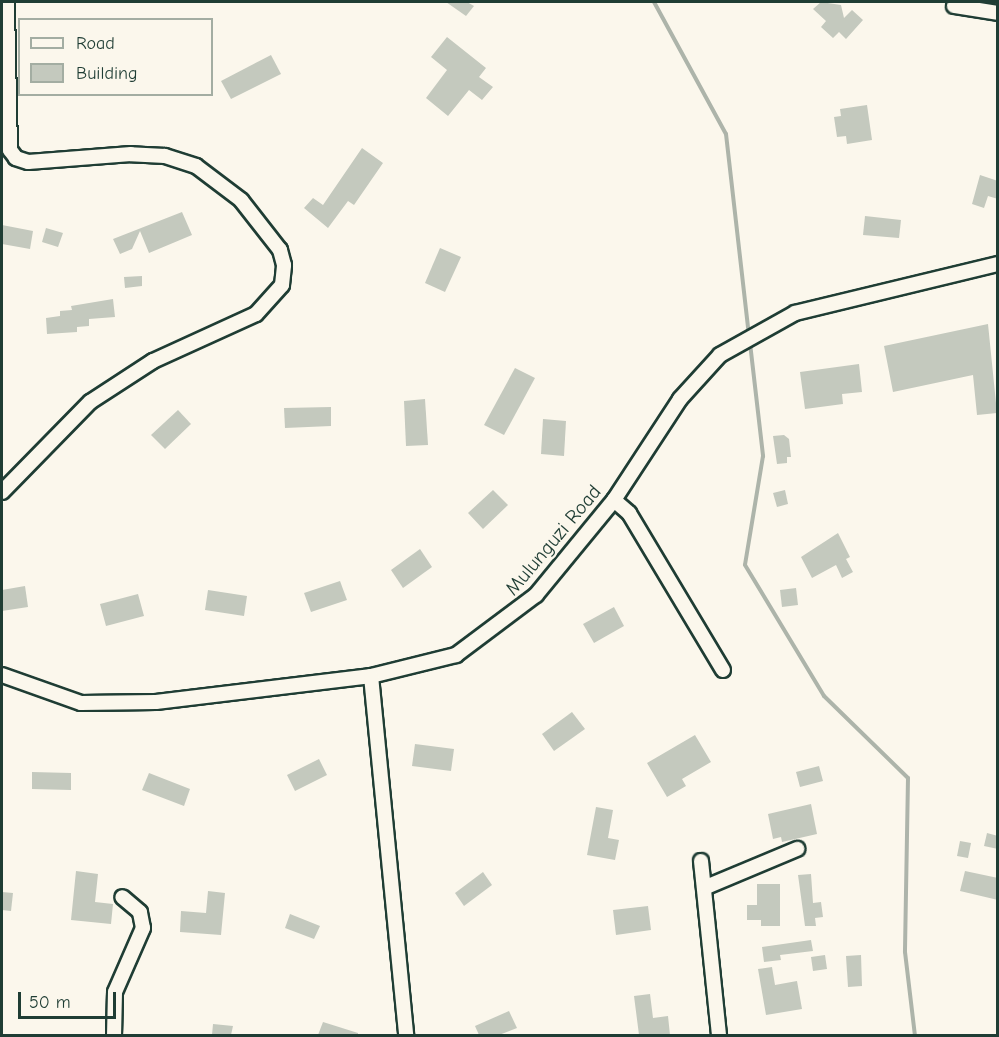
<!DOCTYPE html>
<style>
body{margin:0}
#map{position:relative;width:999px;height:1037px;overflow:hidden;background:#fbf7ec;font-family:"Comic Neue",sans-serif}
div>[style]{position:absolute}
.stream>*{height:4px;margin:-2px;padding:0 2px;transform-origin:2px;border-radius:2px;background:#adb4aa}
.building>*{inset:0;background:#c4c9be}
.roads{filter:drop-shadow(2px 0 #1f3d34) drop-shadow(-2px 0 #1f3d34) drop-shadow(0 2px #1f3d34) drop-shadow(0 -2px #1f3d34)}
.minor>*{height:14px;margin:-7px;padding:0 7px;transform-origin:7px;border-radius:7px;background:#fbf7ec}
span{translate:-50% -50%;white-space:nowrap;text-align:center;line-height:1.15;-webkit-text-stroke:4.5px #fbf7ec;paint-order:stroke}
.street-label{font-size:20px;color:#1f3d34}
.frame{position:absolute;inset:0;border:3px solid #1f3d34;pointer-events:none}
.legend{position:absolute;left:18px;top:18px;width:195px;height:78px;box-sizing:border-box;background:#fbf7ec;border:2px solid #a3ada2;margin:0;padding:8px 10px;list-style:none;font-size:18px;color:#1f3d34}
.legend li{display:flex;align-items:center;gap:12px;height:30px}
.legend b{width:30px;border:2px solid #a3ada2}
.scale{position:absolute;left:18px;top:992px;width:98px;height:27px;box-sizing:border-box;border:3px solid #1f3d34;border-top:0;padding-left:8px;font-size:18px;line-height:21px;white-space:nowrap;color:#1f3d34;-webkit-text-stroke:4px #fbf7ec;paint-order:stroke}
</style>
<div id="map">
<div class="stream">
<div style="left:654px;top:2px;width:150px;rotate:61.4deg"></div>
<div style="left:726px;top:134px;width:202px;rotate:83.5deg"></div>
<div style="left:750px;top:343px;width:114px;rotate:83.4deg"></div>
<div style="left:763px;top:456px;width:110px;rotate:99.4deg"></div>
<div style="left:745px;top:565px;width:153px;rotate:58.9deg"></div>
<div style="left:824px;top:696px;width:117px;rotate:44.3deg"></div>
<div style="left:908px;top:778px;width:174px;rotate:91deg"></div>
<div style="left:905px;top:952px;width:85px;rotate:83.2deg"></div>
</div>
<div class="building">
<div style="clip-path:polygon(446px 2px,467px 2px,474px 6px,466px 16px)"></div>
<div style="clip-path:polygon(821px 2px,841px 5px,844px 18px,852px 10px,863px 20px,846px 39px,839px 32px,833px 38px,821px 27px,826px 21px,813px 9px)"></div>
<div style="clip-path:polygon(447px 37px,486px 68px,479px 77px,493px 87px,482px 100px,469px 90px,448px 116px,426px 98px,447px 70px,431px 57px)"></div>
<div style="clip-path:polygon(271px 55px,281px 74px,231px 99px,221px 81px)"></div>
<div style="clip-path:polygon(867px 105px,872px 140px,847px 144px,846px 136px,837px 137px,834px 117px,841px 116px,840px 109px)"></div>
<div style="clip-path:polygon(362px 148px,383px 163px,354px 205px,348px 201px,328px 228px,304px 208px,313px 198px,323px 205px)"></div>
<div style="clip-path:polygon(980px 175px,998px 181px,998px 199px,988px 196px,984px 208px,972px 204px)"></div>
<div style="clip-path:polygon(182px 212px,192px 235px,149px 253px,140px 231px,132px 249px,120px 254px,113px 239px)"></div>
<div style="clip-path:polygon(865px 216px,901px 220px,899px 238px,863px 235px)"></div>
<div style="clip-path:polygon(2px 225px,33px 231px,30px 249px,2px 244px)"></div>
<div style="clip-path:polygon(46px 228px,63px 233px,58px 247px,42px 242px)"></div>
<div style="clip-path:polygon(440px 248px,461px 257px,445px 292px,425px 283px)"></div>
<div style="clip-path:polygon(142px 276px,142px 286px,125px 288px,124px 277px)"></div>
<div style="clip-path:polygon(113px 299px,115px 317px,89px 319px,89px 326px,77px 327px,77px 332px,47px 334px,46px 318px,60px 316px,60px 311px,72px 310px,71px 306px)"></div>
<div style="clip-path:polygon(988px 324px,997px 413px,977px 415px,973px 375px,893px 392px,884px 346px)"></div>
<div style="clip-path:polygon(859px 364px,862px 392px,842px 394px,843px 404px,805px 409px,800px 372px)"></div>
<div style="clip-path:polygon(515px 368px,535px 378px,504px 435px,484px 425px)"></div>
<div style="clip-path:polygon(425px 399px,428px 445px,406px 446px,404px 401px)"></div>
<div style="clip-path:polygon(331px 407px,331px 426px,285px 428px,284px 408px)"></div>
<div style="clip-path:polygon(178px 410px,191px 424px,165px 449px,151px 435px)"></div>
<div style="clip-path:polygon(543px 419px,566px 421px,564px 456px,541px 454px)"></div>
<div style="clip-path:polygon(784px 435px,789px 439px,791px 457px,787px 457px,787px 463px,777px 464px,773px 436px)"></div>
<div style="clip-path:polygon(493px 490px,508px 505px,483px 529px,468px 513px)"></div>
<div style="clip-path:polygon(785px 490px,788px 504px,777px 507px,773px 493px)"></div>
<div style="clip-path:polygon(838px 533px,850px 557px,846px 559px,853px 572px,842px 578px,836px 565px,812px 578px,801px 557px)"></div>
<div style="clip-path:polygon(420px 549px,432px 567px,403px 588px,391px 570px)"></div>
<div style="clip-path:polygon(340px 581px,347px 600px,311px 612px,304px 593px)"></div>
<div style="clip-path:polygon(25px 586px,28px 607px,2px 611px,2px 590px)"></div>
<div style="clip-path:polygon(796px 588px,798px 605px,782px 607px,780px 590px)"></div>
<div style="clip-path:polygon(208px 590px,247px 596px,244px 616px,205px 610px)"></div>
<div style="clip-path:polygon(138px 594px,144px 616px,106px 626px,100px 604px)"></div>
<div style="clip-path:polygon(614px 607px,624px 626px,594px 643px,583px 624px)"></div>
<div style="clip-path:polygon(572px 712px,585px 729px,554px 751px,542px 734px)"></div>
<div style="clip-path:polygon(695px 735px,711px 762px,682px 779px,686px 786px,667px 797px,647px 763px)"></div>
<div style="clip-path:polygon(415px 744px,454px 749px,451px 771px,412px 766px)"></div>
<div style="clip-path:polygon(319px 759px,327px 775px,295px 791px,287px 775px)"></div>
<div style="clip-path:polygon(819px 766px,823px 781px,800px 787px,796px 772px)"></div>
<div style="clip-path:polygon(32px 772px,71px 773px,71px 790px,32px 789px)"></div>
<div style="clip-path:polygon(149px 773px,190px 789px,184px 806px,142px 790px)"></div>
<div style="clip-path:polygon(811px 804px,817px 834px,782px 842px,781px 837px,773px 839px,768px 814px)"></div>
<div style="clip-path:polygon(596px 807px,613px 810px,608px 838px,619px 840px,615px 860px,587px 855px)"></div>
<div style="clip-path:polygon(987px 833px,998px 836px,998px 849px,984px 846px)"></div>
<div style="clip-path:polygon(960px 841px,971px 843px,968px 858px,957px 856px)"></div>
<div style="clip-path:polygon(76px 871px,98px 874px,95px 902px,113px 904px,111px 924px,71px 920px)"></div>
<div style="clip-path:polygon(965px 871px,998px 878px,998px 900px,960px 891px)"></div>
<div style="clip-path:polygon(483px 872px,492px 885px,464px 906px,455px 893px)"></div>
<div style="clip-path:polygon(811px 874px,813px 903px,821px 902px,823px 917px,815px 918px,816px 926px,805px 926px,798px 875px)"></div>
<div style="clip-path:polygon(757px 884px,780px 884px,780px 926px,761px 926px,761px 920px,747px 920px,747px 905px,757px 905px)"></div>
<div style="clip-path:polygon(208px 891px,225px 893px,221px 935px,180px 932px,181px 911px,206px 913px)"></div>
<div style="clip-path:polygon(2px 892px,13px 893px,11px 911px,2px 910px)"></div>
<div style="clip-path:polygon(648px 906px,651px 930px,616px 935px,613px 910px)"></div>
<div style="clip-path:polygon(290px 914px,320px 926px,314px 939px,285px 928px)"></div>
<div style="clip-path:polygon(811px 940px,813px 951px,780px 955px,781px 960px,764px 962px,762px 947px)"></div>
<div style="clip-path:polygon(825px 955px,827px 969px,813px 971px,811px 957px)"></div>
<div style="clip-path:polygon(861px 955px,862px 986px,848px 987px,846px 956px)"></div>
<div style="clip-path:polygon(772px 967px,775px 985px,797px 981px,802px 1009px,766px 1015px,758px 969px)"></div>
<div style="clip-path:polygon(650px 994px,653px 1018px,668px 1016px,670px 1035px,639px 1035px,634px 996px)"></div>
<div style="clip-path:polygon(509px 1011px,517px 1028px,499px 1035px,479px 1035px,475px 1026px)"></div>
<div style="clip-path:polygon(323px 1022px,358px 1033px,358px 1035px,318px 1035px)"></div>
<div style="clip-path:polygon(213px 1024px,233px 1026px,231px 1035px,212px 1035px)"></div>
</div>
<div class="roads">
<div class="minor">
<div style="left:954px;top:6px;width:45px;rotate:9deg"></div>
<div style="left:2px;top:492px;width:126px;rotate:-45.6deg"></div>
<div style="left:90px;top:402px;width:75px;rotate:-33.1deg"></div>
<div style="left:153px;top:361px;width:113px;rotate:-24.5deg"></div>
<div style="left:256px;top:314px;width:39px;rotate:-48deg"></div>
<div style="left:282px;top:285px;width:20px;rotate:-84deg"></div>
<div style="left:284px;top:265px;width:16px;rotate:-105deg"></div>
<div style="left:280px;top:250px;width:63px;rotate:-128deg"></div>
<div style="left:241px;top:200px;width:56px;rotate:-142.9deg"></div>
<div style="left:196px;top:166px;width:33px;rotate:-162deg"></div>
<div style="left:165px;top:156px;width:34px;rotate:-177deg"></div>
<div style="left:131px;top:154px;width:103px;rotate:175.6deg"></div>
<div style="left:28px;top:162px;width:13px;rotate:-162deg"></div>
<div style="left:16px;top:158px;width:10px;rotate:-127deg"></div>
<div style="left:10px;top:150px;width:148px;rotate:-91.2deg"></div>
<div style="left:614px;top:500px;width:20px;rotate:41deg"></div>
<div style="left:629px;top:513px;width:183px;rotate:59.1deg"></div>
<div style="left:2px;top:675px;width:84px;rotate:19.5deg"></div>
<div style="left:81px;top:703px;width:75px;rotate:-0.8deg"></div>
<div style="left:156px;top:702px;width:217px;rotate:-6.9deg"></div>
<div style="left:371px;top:676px;width:88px;rotate:-13.9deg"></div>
<div style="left:456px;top:655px;width:100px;rotate:-36.9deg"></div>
<div style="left:536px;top:595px;width:123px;rotate:-50.6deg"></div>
<div style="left:614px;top:500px;width:121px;rotate:-56.8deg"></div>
<div style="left:680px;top:399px;width:59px;rotate:-47.7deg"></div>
<div style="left:720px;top:355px;width:86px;rotate:-29.2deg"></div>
<div style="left:795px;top:313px;width:209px;rotate:-13.6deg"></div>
<div style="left:371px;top:676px;width:362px;rotate:84.4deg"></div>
<div style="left:701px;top:861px;width:176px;rotate:84.1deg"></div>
<div style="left:706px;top:887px;width:99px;rotate:-22.7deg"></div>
<div style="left:114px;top:1036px;width:44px;rotate:-88.7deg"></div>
<div style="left:115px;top:992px;width:70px;rotate:-66.4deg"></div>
<div style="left:143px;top:928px;width:16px;rotate:-101deg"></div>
<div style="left:140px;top:912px;width:23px;rotate:-140deg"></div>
</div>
</div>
<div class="street-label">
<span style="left:553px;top:540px;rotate:-50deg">Mulunguzi Road</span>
</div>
<div class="frame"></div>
<ul class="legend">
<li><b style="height:8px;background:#fbf7ec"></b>Road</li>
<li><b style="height:16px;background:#c4c9be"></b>Building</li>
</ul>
<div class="scale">50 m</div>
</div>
